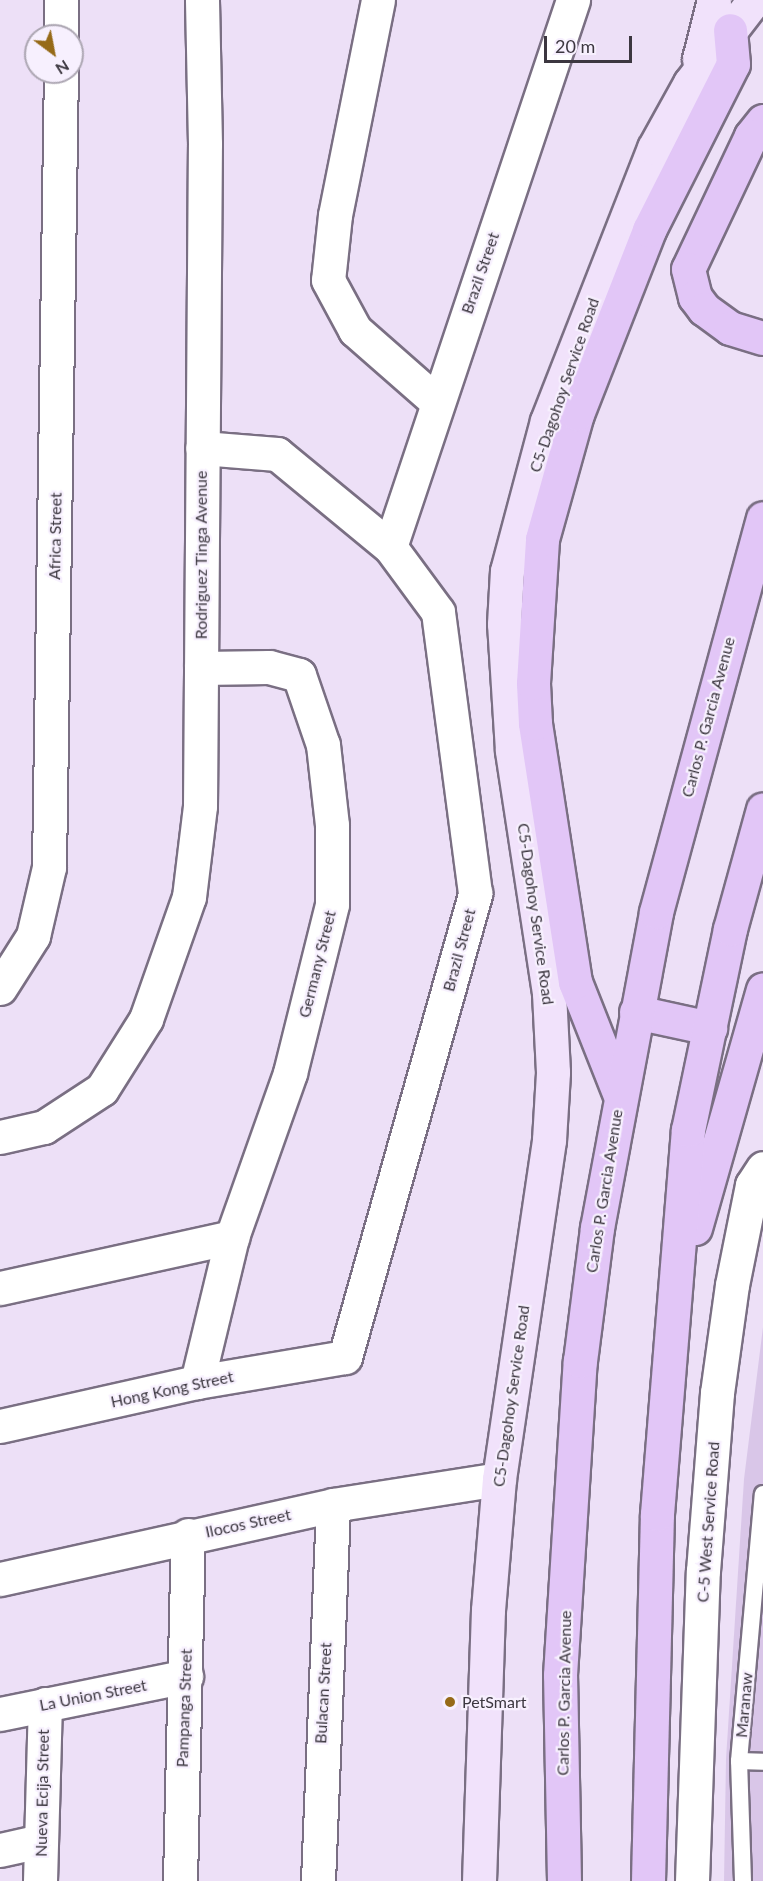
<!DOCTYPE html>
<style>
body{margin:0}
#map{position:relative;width:763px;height:1881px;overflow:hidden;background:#ede0f7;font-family:Lato,sans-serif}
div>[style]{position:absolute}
.green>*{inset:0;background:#d9c6e8}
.roads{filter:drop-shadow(2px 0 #7a6f83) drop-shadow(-2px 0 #7a6f83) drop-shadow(0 2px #7a6f83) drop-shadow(0 -2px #7a6f83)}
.service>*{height:16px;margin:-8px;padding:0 8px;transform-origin:8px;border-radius:8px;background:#fff}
.minor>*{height:33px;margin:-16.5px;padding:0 16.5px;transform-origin:16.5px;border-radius:16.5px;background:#fff}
.secondary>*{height:33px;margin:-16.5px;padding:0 16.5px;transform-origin:16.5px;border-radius:16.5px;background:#f1e2fb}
.primary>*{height:33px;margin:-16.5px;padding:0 16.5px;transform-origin:16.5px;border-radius:16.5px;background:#e2c6f7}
.dots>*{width:16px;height:16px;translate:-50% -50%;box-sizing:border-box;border:3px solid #f7f0fe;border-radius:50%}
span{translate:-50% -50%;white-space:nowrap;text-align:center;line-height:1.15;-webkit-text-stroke:4.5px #f7f0fe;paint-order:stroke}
.street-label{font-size:16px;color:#3c3740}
.poi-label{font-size:16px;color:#3c3740}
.left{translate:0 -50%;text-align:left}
.north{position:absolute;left:24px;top:24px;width:60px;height:60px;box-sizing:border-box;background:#f7f0fe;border:2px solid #aca6b2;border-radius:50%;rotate:148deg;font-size:16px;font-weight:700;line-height:24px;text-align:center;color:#3c3740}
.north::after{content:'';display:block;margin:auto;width:21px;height:27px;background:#966a18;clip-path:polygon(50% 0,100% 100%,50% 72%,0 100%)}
.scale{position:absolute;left:544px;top:36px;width:88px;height:27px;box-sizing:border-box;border:3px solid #3c3740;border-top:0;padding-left:8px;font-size:18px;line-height:21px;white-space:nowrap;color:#3c3740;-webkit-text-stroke:4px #f7f0fe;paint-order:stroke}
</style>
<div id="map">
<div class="green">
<div style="clip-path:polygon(763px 1327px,763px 1881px,724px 1881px,726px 1759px,744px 1479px)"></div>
</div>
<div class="roads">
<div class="service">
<div style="left:739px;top:1761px;width:24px;rotate:2deg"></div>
<div style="left:743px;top:1881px;width:120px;rotate:-91.9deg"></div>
<div style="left:739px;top:1761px;width:268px;rotate:-84.9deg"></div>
</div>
<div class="minor">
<div style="left:378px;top:0;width:219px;rotate:101.3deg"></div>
<div style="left:335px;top:215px;width:65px;rotate:96.1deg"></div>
<div style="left:328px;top:280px;width:57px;rotate:61.6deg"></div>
<div style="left:355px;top:330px;width:109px;rotate:41.3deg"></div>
<div style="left:61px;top:36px;width:36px;rotate:-90deg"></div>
<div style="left:390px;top:547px;width:577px;rotate:-71.5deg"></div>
<div style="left:0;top:988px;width:62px;rotate:-57.6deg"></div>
<div style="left:33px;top:936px;width:71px;rotate:-76.9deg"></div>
<div style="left:49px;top:867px;width:795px;rotate:-89.14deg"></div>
<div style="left:0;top:1137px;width:45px;rotate:-12.8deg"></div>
<div style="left:44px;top:1127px;width:69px;rotate:-33.2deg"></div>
<div style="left:102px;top:1089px;width:83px;rotate:-57.8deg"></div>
<div style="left:146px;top:1019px;width:129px;rotate:-70.6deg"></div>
<div style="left:189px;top:897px;width:92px;rotate:-83.1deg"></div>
<div style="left:200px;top:806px;width:662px;rotate:-89.57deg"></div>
<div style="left:205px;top:144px;width:144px;rotate:-91.2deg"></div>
<div style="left:0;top:1288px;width:238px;rotate:-12.4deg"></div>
<div style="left:197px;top:1382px;width:149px;rotate:-76.4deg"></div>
<div style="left:232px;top:1237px;width:174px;rotate:-70.5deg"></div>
<div style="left:290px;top:1073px;width:174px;rotate:-76deg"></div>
<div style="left:332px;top:904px;width:79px;rotate:-90deg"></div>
<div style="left:332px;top:825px;width:81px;rotate:-96.4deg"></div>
<div style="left:323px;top:745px;width:74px;rotate:-108.9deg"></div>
<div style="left:299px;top:675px;width:31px;rotate:-165deg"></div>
<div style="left:269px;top:667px;width:68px;rotate:179.2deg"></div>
<div style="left:0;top:1426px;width:202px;rotate:-12.6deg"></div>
<div style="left:197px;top:1382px;width:150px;rotate:-9.6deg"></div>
<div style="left:345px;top:1357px;width:482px;rotate:-74.3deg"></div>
<div style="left:475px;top:893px;width:283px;rotate:-97.5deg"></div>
<div style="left:438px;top:612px;width:81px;rotate:-126.4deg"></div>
<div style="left:390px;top:547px;width:146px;rotate:-140.5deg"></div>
<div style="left:277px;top:454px;width:75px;rotate:-175.4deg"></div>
<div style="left:0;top:1579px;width:341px;rotate:-12.5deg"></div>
<div style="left:333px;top:1505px;width:168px;rotate:-8.9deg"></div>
<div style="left:0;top:1714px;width:190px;rotate:-11.5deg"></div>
<div style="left:0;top:1850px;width:42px;rotate:-12.4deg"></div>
<div style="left:40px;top:1881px;width:177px;rotate:-88.4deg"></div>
<div style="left:180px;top:1881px;width:346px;rotate:-88.7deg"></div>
<div style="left:318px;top:1881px;width:376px;rotate:-87.7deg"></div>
<div style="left:692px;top:1881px;width:310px;rotate:-88deg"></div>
<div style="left:703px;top:1571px;width:179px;rotate:-85.5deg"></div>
<div style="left:717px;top:1393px;width:109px;rotate:-82.1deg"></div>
<div style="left:732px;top:1285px;width:102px;rotate:-78.7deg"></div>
<div style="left:752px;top:1185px;width:20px;rotate:-57deg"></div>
</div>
<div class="secondary">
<div style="left:699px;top:59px;width:61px;rotate:-75.7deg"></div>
<div style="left:479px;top:1881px;width:271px;rotate:-88.1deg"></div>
<div style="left:488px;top:1610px;width:131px;rotate:-85.2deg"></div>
<div style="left:499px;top:1479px;width:343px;rotate:-81.6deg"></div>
<div style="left:549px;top:1140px;width:68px;rotate:-86.6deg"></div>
<div style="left:553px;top:1072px;width:79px;rotate:-92.9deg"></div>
<div style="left:549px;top:993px;width:246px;rotate:-98.7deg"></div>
<div style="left:512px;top:750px;width:126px;rotate:-93.6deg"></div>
<div style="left:504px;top:624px;width:53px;rotate:-86.8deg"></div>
<div style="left:507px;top:571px;width:155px;rotate:-75.1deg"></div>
<div style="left:547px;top:421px;width:293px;rotate:-68.6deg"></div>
<div style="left:654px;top:148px;width:74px;rotate:-61deg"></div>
<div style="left:690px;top:83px;width:105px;rotate:-52.4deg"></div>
</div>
<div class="primary">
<div style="left:763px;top:121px;width:19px;rotate:129deg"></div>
<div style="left:751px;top:136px;width:147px;rotate:115.3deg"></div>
<div style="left:688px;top:269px;width:29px;rotate:76deg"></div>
<div style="left:695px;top:297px;width:15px;rotate:53deg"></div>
<div style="left:704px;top:309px;width:32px;rotate:36deg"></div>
<div style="left:730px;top:328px;width:34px;rotate:17deg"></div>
<div style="left:636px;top:1012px;width:76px;rotate:12.2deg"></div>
<div style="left:619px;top:1093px;width:119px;rotate:-111.6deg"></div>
<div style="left:575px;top:982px;width:262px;rotate:-98.8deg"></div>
<div style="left:535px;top:723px;width:40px;rotate:-92.9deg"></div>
<div style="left:533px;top:683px;width:144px;rotate:-86.4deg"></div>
<div style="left:542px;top:539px;width:130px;rotate:-74.4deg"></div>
<div style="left:577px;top:414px;width:198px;rotate:-68.6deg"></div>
<div style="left:649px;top:230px;width:186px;rotate:-63.2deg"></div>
<div style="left:733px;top:64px;width:34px;rotate:-95deg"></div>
<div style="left:695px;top:1228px;width:248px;rotate:-74.1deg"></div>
<div style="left:564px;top:1881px;width:206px;rotate:-91.1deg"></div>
<div style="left:560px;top:1675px;width:315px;rotate:-86.4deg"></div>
<div style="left:580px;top:1361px;width:134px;rotate:-82.7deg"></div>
<div style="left:597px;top:1228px;width:321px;rotate:-79.4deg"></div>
<div style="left:656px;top:912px;width:408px;rotate:-74.8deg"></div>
<div style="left:648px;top:1881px;width:367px;rotate:-88.6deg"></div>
<div style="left:657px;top:1514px;width:385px;rotate:-85.4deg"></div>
<div style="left:688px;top:1130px;width:205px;rotate:-78.2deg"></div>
<div style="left:730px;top:929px;width:124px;rotate:-74.6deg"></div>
</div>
</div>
<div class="dots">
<div style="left:450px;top:1702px;background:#966a18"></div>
</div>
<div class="street-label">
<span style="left:480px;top:273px;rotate:-71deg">Brazil Street</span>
<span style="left:564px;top:385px;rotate:-71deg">C5-Dagohoy Service Road</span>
<span style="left:55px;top:536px;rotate:-89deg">Africa Street</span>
<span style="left:201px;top:555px;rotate:-90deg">Rodriguez Tinga Avenue</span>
<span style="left:708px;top:717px;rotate:-75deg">Carlos P. Garcia Avenue</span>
<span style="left:536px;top:914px;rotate:82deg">C5-Dagohoy Service Road</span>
<span style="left:459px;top:950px;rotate:-75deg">Brazil Street</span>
<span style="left:317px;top:964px;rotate:-76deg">Germany Street</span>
<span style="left:604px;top:1191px;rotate:-81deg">Carlos P. Garcia Avenue</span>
<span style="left:172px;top:1389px;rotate:-12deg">Hong Kong Street</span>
<span style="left:511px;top:1396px;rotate:-82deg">C5-Dagohoy Service Road</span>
<span style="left:708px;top:1522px;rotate:-86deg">C-5 West Service Road</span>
<span style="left:248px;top:1523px;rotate:-12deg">Ilocos Street</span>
<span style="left:323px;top:1693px;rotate:-87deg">Bulacan Street</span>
<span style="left:564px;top:1693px;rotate:-89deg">Carlos P. Garcia Avenue</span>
<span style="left:93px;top:1695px;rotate:-11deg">La Union Street</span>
<span style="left:744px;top:1705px;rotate:-85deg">Maranaw</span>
<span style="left:184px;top:1708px;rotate:-88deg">Pampanga Street</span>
<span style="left:42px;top:1793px;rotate:-89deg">Nueva Ecija Street</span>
</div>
<div class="poi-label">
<span class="left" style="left:462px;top:1702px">PetSmart</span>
</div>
<div class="north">N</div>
<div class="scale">20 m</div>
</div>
